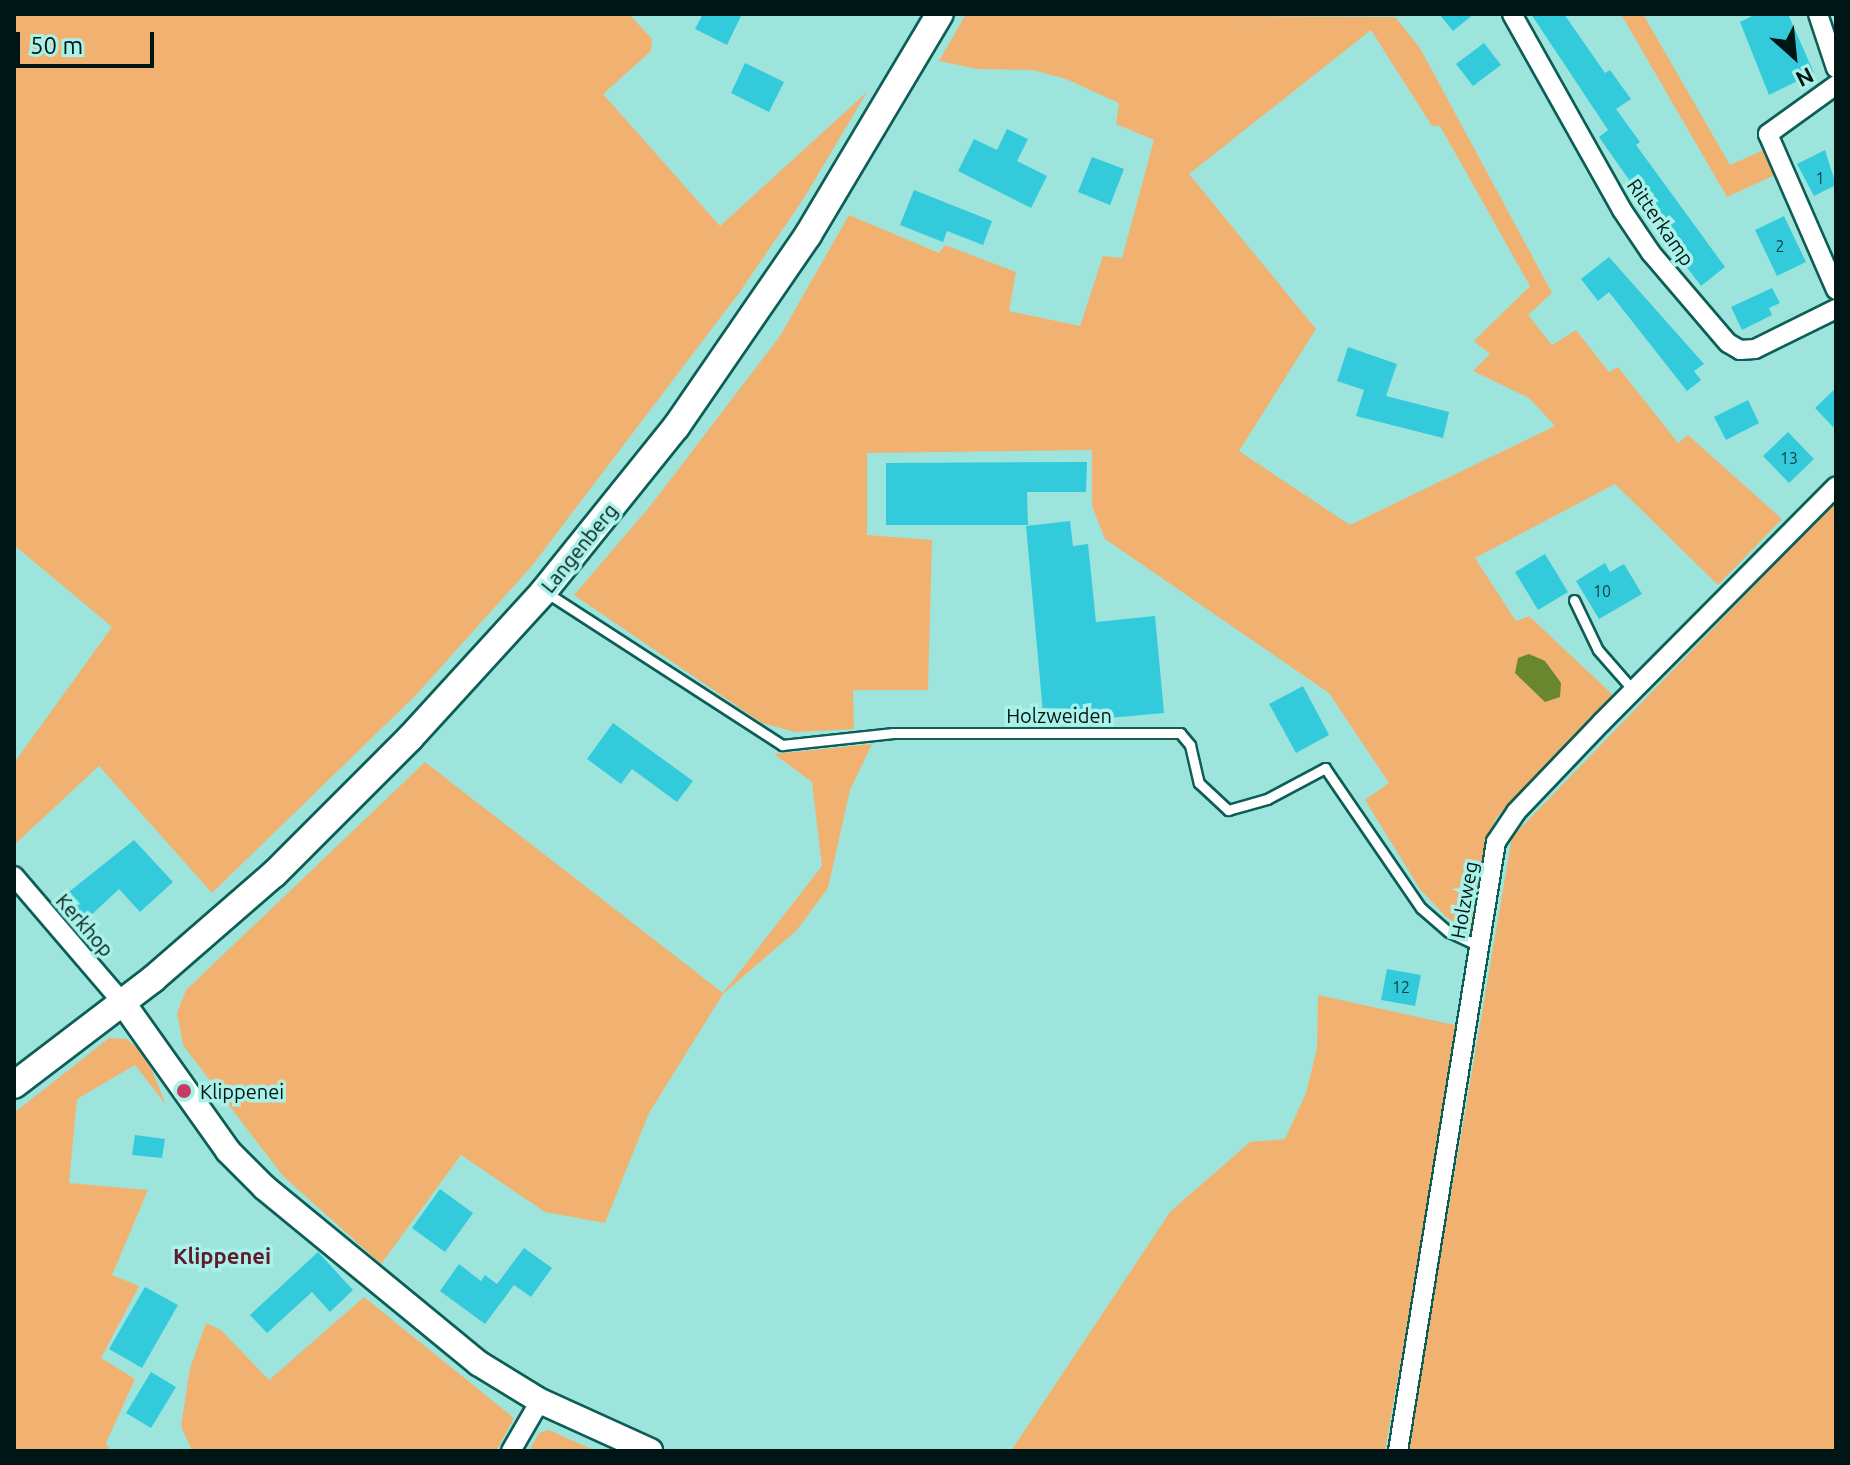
<!DOCTYPE html>
<style>
body{margin:0}
#map{position:relative;width:1850px;height:1465px;overflow:hidden;background:#9de5dc;font-family:Ubuntu,sans-serif}
div>[style]{position:absolute}
.green>*{inset:0;background:#f1b271}
.water>*{inset:0;background:#68872e}
.building>*{inset:0;background:#33cbdc}
.roads{filter:drop-shadow(2px 0 #0c5e57) drop-shadow(-2px 0 #0c5e57) drop-shadow(0 2px #0c5e57) drop-shadow(0 -2px #0c5e57)}
.service>*{height:9px;margin:-4.5px;padding:0 4.5px;transform-origin:4.5px;border-radius:4.5px;background:#fff}
.minor>*{height:18px;margin:-9px;padding:0 9px;transform-origin:9px;border-radius:9px;background:#fff}
.tertiary>*{height:24px;margin:-12px;padding:0 12px;transform-origin:12px;border-radius:12px;background:#fff}
.secondary>*{height:26px;margin:-13px;padding:0 13px;transform-origin:13px;border-radius:13px;background:#fff}
.dots>*{width:22px;height:22px;translate:-50% -50%;box-sizing:border-box;border:4px solid #aaf2e9;border-radius:50%}
span{translate:-50% -50%;white-space:nowrap;text-align:center;line-height:1.15;-webkit-text-stroke:7px #aaf2e9;paint-order:stroke}
.number-label{font-size:16px;color:#0d4346}
.number-label span{-webkit-text-stroke-width:0}
.street-label{font-size:20px;color:#001614}
.poi-label{font-size:20px;color:#001614}
.left{translate:0 -50%;text-align:left}
.neighbourhood-label{font-size:22px;color:#5f1a2e;font-weight:700}
.frame{position:absolute;inset:0;border:16px solid #001614;pointer-events:none}
.north{position:absolute;left:1754px;top:16px;width:80px;height:80px;-webkit-text-stroke:6px #aaf2e9;paint-order:stroke;rotate:153deg;font-size:22px;font-weight:700;line-height:32px;text-align:center;color:#001614}
.north::after{content:'';display:block;margin:auto;width:28px;height:36px;background:#001614;clip-path:polygon(50% 0,100% 100%,50% 72%,0 100%)}
.scale{position:absolute;left:16px;top:32px;width:138px;height:36px;box-sizing:border-box;border:4px solid #001614;border-top:0;padding-left:10px;font-size:24px;line-height:28px;white-space:nowrap;color:#001614;-webkit-text-stroke:6px #aaf2e9;paint-order:stroke}
</style>
<div id="map">
<div class="green">
<div style="clip-path:polygon(14px 14px,629px 14px,652px 39px,651px 51px,603px 94px,720px 226px,867px 92px,804px 198px,739px 293px,531px 567px,416px 695px,212px 893px,99px 766px,14px 845px,14px 763px,112px 627px,14px 545px)"></div>
<div style="clip-path:polygon(evenodd,966px 14px,1395px 17px,1420px 48px,1552px 293px,1528px 315px,1552px 345px,1576px 330px,1609px 372px,1618px 367px,1678px 443px,1688px 435px,1782px 519px,1718px 585px,1615px 484px,1475px 558px,1516px 621px,1529px 616px,1613px 695px,1496px 818px,1485px 843px,1472px 934px,1445px 916px,1420px 889px,1365px 800px,1389px 783px,1329px 693px,1105px 539px,1092px 506px,1092px 450px,867px 453px,867px 535px,932px 540px,928px 690px,853px 690px,854px 729px,795px 732px,762px 723px,574px 595px,651px 505px,780px 336px,849px 215px,939px 253px,945px 245px,1016px 272px,1009px 311px,1080px 326px,1103px 256px,1122px 258px,1154px 140px,1116px 124px,1119px 103px,1066px 79px,1033px 70px,977px 69px,939px 61px,966px 14px,1371px 30px,1432px 126px,1440px 126px,1530px 286px,1474px 341px,1490px 354px,1473px 371px,1529px 398px,1555px 426px,1350px 525px,1239px 451px,1316px 329px,1189px 174px,1371px 30px)"></div>
<div style="clip-path:polygon(1621px 14px,1643px 14px,1730px 165px,1766px 149px,1777px 174px,1727px 197px)"></div>
<div style="clip-path:polygon(1836px 501px,1836px 1451px,1407px 1451px,1512px 837px)"></div>
<div style="clip-path:polygon(872px 744px,850px 790px,828px 888px,797px 930px,723px 994px,649px 1113px,605px 1223px,545px 1212px,461px 1155px,381px 1264px,283px 1176px,183px 1045px,177px 1013px,186px 990px,425px 762px,723px 993px,822px 866px,812px 782px,774px 754px)"></div>
<div style="clip-path:polygon(1318px 995px,1459px 1026px,1385px 1451px,1011px 1451px,1170px 1212px,1250px 1142px,1285px 1139px,1306px 1093px,1317px 1048px)"></div>
<div style="clip-path:polygon(109px 1038px,127px 1039px,146px 1056px,166px 1105px,135px 1065px,77px 1099px,69px 1183px,148px 1190px,112px 1275px,139px 1286px,101px 1358px,135px 1379px,106px 1443px,110px 1451px,14px 1451px,14px 1113px)"></div>
<div style="clip-path:polygon(364px 1297px,514px 1418px,496px 1451px,192px 1451px,181px 1426px,190px 1368px,206px 1323px,221px 1330px,269px 1380px)"></div>
<div style="clip-path:polygon(549px 1430px,596px 1451px,529px 1451px,539px 1433px)"></div>
</div>
<div class="water">
<div style="clip-path:polygon(1529px 654px,1545px 661px,1561px 683px,1560px 697px,1545px 702px,1515px 673px,1518px 658px)"></div>
</div>
<div class="building">
<div style="clip-path:polygon(703px 14px,742px 14px,727px 45px,695px 29px)"></div>
<div style="clip-path:polygon(1439px 14px,1474px 14px,1453px 31px)"></div>
<div style="clip-path:polygon(1531px 14px,1564px 14px,1605px 73px,1610px 70px,1631px 99px,1616px 109px,1640px 142px,1636px 145px,1725px 267px,1701px 286px,1649px 217px,1653px 214px,1599px 137px,1608px 130px)"></div>
<div style="clip-path:polygon(1756px 14px,1788px 14px,1814px 73px,1769px 95px,1740px 22px)"></div>
<div style="clip-path:polygon(1484px 43px,1501px 65px,1473px 86px,1456px 64px)"></div>
<div style="clip-path:polygon(745px 63px,784px 82px,769px 112px,731px 93px)"></div>
<div style="clip-path:polygon(1007px 129px,1028px 139px,1017px 161px,1047px 176px,1031px 208px,958px 171px,974px 139px,997px 150px)"></div>
<div style="clip-path:polygon(1825px 150px,1836px 185px,1814px 196px,1797px 164px)"></div>
<div style="clip-path:polygon(1092px 157px,1124px 169px,1110px 205px,1078px 192px)"></div>
<div style="clip-path:polygon(914px 190px,992px 221px,983px 245px,947px 231px,943px 242px,900px 225px)"></div>
<div style="clip-path:polygon(1784px 216px,1806px 262px,1777px 276px,1755px 230px)"></div>
<div style="clip-path:polygon(1609px 257px,1704px 364px,1694px 371px,1701px 380px,1687px 391px,1609px 292px,1598px 301px,1581px 279px)"></div>
<div style="clip-path:polygon(1772px 288px,1780px 303px,1769px 308px,1772px 315px,1742px 330px,1731px 307px)"></div>
<div style="clip-path:polygon(1348px 347px,1397px 364px,1386px 396px,1449px 412px,1443px 438px,1356px 416px,1364px 390px,1337px 381px)"></div>
<div style="clip-path:polygon(1836px 388px,1836px 430px,1815px 408px)"></div>
<div style="clip-path:polygon(1748px 400px,1759px 423px,1726px 440px,1714px 417px)"></div>
<div style="clip-path:polygon(1788px 432px,1814px 459px,1789px 483px,1763px 456px)"></div>
<div style="clip-path:polygon(1087px 462px,1086px 492px,1027px 492px,1028px 525px,886px 525px,886px 463px)"></div>
<div style="clip-path:polygon(1070px 521px,1073px 546px,1088px 544px,1096px 622px,1155px 616px,1164px 713px,1044px 724px,1026px 526px)"></div>
<div style="clip-path:polygon(1545px 554px,1568px 592px,1538px 610px,1515px 572px)"></div>
<div style="clip-path:polygon(1605px 563px,1610px 572px,1624px 564px,1642px 594px,1599px 619px,1576px 581px)"></div>
<div style="clip-path:polygon(1303px 686px,1329px 735px,1296px 753px,1269px 704px)"></div>
<div style="clip-path:polygon(613px 723px,693px 781px,677px 802px,632px 769px,621px 784px,587px 759px)"></div>
<div style="clip-path:polygon(134px 840px,173px 882px,140px 912px,119px 889px,87px 919px,65px 895px)"></div>
<div style="clip-path:polygon(1387px 969px,1421px 975px,1415px 1006px,1381px 1000px)"></div>
<div style="clip-path:polygon(135px 1135px,165px 1139px,162px 1158px,132px 1155px)"></div>
<div style="clip-path:polygon(440px 1189px,473px 1213px,445px 1252px,412px 1228px)"></div>
<div style="clip-path:polygon(524px 1248px,552px 1268px,531px 1297px,514px 1285px,485px 1324px,440px 1291px,459px 1264px,481px 1281px,485px 1275px,497px 1284px)"></div>
<div style="clip-path:polygon(318px 1252px,353px 1290px,330px 1312px,312px 1292px,267px 1333px,250px 1315px)"></div>
<div style="clip-path:polygon(145px 1287px,178px 1305px,142px 1368px,109px 1349px)"></div>
<div style="clip-path:polygon(151px 1372px,176px 1387px,151px 1428px,126px 1413px)"></div>
</div>
<div class="roads">
<div class="service">
<div style="left:547px;top:593px;width:280px;rotate:32.9deg"></div>
<div style="left:782px;top:745px;width:112px;rotate:-6.2deg"></div>
<div style="left:893px;top:733px;width:287px"></div>
<div style="left:1180px;top:733px;width:16px;rotate:50deg"></div>
<div style="left:1190px;top:745px;width:39px;rotate:77deg"></div>
<div style="left:1199px;top:783px;width:40px;rotate:43deg"></div>
<div style="left:1228px;top:810px;width:41px;rotate:-15.8deg"></div>
<div style="left:1267px;top:799px;width:66px;rotate:-28.1deg"></div>
<div style="left:1325px;top:768px;width:170px;rotate:55.6deg"></div>
<div style="left:1421px;top:908px;width:37px;rotate:41deg"></div>
<div style="left:1449px;top:932px;width:33px;rotate:25deg"></div>
<div style="left:1574px;top:600px;width:55px;rotate:64.4deg"></div>
<div style="left:1598px;top:650px;width:53px;rotate:48.8deg"></div>
</div>
<div class="minor">
<div style="left:1512px;top:14px;width:225px;rotate:60.7deg"></div>
<div style="left:1622px;top:210px;width:52px;rotate:56deg"></div>
<div style="left:1651px;top:253px;width:118px;rotate:49.5deg"></div>
<div style="left:1728px;top:343px;width:14px;rotate:30deg"></div>
<div style="left:1740px;top:350px;width:15px;rotate:-4deg"></div>
<div style="left:1755px;top:349px;width:90px;rotate:-26.3deg"></div>
<div style="left:1818px;top:14px;width:57px;rotate:71.6deg"></div>
<div style="left:1836px;top:85px;width:84px;rotate:144.2deg"></div>
<div style="left:1768px;top:134px;width:170px;rotate:66.4deg"></div>
<div style="left:14px;top:876px;width:167px;rotate:49.4deg"></div>
<div style="left:511px;top:1451px;width:58px;rotate:-59.9deg"></div>
<div style="left:1398px;top:1451px;width:617px;rotate:-80.86deg"></div>
<div style="left:1496px;top:842px;width:36px;rotate:-56deg"></div>
<div style="left:1516px;top:812px;width:124px;rotate:-46.3deg"></div>
<div style="left:1602px;top:722px;width:332px;rotate:-45.2deg"></div>
</div>
<div class="tertiary">
<div style="left:123px;top:1003px;width:181px;rotate:54.6deg"></div>
<div style="left:228px;top:1151px;width:52px;rotate:45deg"></div>
<div style="left:265px;top:1188px;width:276px;rotate:39.4deg"></div>
<div style="left:478px;top:1363px;width:73px;rotate:31.5deg"></div>
<div style="left:540px;top:1401px;width:121px;rotate:24.4deg"></div>
</div>
<div class="secondary">
<div style="left:14px;top:1085px;width:175px;rotate:-37.3deg"></div>
<div style="left:153px;top:979px;width:160px;rotate:-41deg"></div>
<div style="left:274px;top:874px;width:192px;rotate:-45deg"></div>
<div style="left:410px;top:738px;width:199px;rotate:-47.6deg"></div>
<div style="left:544px;top:591px;width:211px;rotate:-51.2deg"></div>
<div style="left:676px;top:427px;width:233px;rotate:-55.5deg"></div>
<div style="left:808px;top:235px;width:257px;rotate:-59.2deg"></div>
</div>
</div>
<div class="dots">
<div style="left:184px;top:1091px;background:#c83a66"></div>
</div>
<div class="number-label">
<span style="left:1820px;top:178px">1</span>
<span style="left:1780px;top:246px">2</span>
<span style="left:1789px;top:458px">13</span>
<span style="left:1602px;top:591px">10</span>
<span style="left:1401px;top:987px">12</span>
</div>
<div class="street-label">
<span style="left:1661px;top:222px;rotate:55deg">Ritterkamp</span>
<span style="left:579px;top:548px;rotate:-51deg">Langenberg</span>
<span style="left:1059px;top:715px">Holzweiden</span>
<span style="left:1464px;top:900px;rotate:-80deg">Holzweg</span>
<span style="left:85px;top:925px;rotate:49deg">Kerkhop</span>
</div>
<div class="poi-label">
<span class="left" style="left:200px;top:1091px">Klippenei</span>
</div>
<div class="neighbourhood-label">
<span style="left:222px;top:1256px">Klippenei</span>
</div>
<div class="frame"></div>
<div class="north">N</div>
<div class="scale">50 m</div>
</div>
